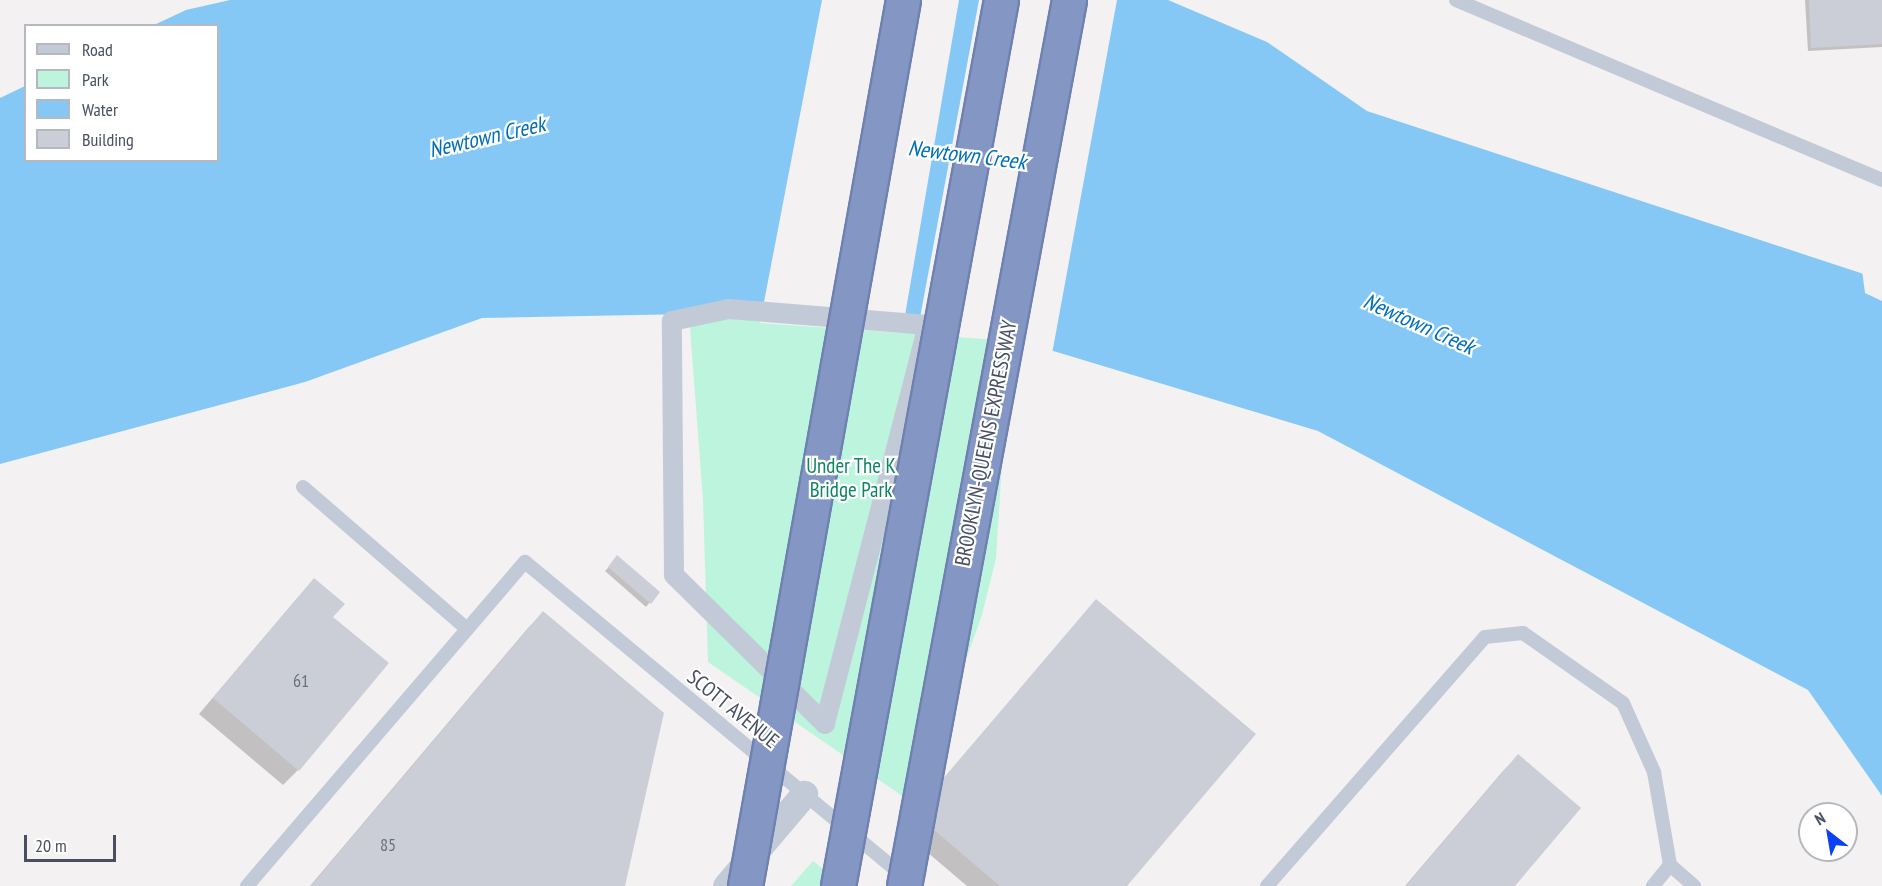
<!DOCTYPE html>
<style>
body{margin:0}
#map{position:relative;width:1882px;height:886px;overflow:hidden;background:#f3f1f1;font-family:"PT Sans Narrow",sans-serif}
div>[style]{position:absolute}
.green>*{inset:0;background:#bcf4dd}
.water>*{inset:0;background:#86c8f5}
.pier>*{inset:0;background:#f3f1f1}
.shadow>*{inset:0;background:#0003}
.building>*{inset:0;background:#ccced7}
.service>*{height:14px;margin:-7px;padding:0 7px;transform-origin:7px;border-radius:7px;background:#c3cad7}
.pedestrian>*{height:20px;margin:-10px;padding:0 10px;transform-origin:10px;border-radius:10px;background:#c3cad7}
.minor>*{height:27px;margin:-13.5px;padding:0 13.5px;transform-origin:13.5px;border-radius:13.5px;background:#c3cad7}
.bridges{filter:drop-shadow(2px 0 #6f81b0) drop-shadow(-2px 0 #6f81b0) drop-shadow(0 2px #6f81b0) drop-shadow(0 -2px #6f81b0)}
.motorway-bridge>*{height:33px;margin:-16.5px;padding:0 16.5px;transform-origin:16.5px;border-radius:16.5px;background:#8497c4}
span{translate:-50% -50%;white-space:nowrap;text-align:center;line-height:1.15;-webkit-text-stroke:4.5px #fff;paint-order:stroke}
.number-label{font-size:18px;color:#686f7e}
.number-label span{-webkit-text-stroke-width:0}
.street-label{font-size:21px;color:#474f60}
.park-label{font-size:21px;color:#0e8561}
.water-label{font-size:22px;color:#006eba;font-style:italic}
.legend{position:absolute;left:24px;top:24px;width:195px;height:138px;box-sizing:border-box;background:#fff;border:2px solid #b5b9bf;margin:0;padding:8px 10px;list-style:none;font-size:18px;color:#474f60}
.legend li{display:flex;align-items:center;gap:12px;height:30px}
.legend b{width:30px;border:2px solid #b5b9bf}
.north{position:absolute;left:1798px;top:802px;width:60px;height:60px;box-sizing:border-box;background:#fff;border:2px solid #b5b9bf;border-radius:50%;rotate:329deg;font-size:16px;font-weight:700;line-height:24px;text-align:center;color:#474f60}
.north::after{content:'';display:block;margin:auto;width:21px;height:27px;background:#0841f6;clip-path:polygon(50% 0,100% 100%,50% 72%,0 100%)}
.scale{position:absolute;left:24px;top:835px;width:92px;height:27px;box-sizing:border-box;border:3px solid #474f60;border-top:0;padding-left:8px;font-size:18px;line-height:21px;white-space:nowrap;color:#474f60;-webkit-text-stroke:4px #fff;paint-order:stroke}
</style>
<div id="map">
<div class="green">
<div style="clip-path:polygon(689px 314px,1010px 338px,996px 558px,982px 615px,914px 804px,708px 662px,703px 500px)"></div>
<div style="clip-path:polygon(813px 861px,844px 886px,791px 886px)"></div>
</div>
<div class="water">
<div style="clip-path:polygon(230px 0,1168px 0,1267px 42px,1367px 111px,1882px 280px,1882px 796px,1808px 690px,1318px 431px,1010px 338px,689px 314px,482px 318px,305px 382px,0 464px,0 98px,25px 86px,26px 160px,218px 160px,218px 26px,154px 25px,186px 10px)"></div>
</div>
<div class="pier">
<div style="clip-path:polygon(822px 0,959px 0,902px 333px,760px 323px)"></div>
<div style="clip-path:polygon(979px 0,1117px 0,1052px 354px,1010px 341px,917px 334px)"></div>
<div style="clip-path:polygon(1862px 270px,1882px 277px,1882px 301px,1865px 293px)"></div>
</div>
<div class="shadow">
<div style="clip-path:polygon(1805px 0,1882px 0,1882px 47px,1808px 51px)"></div>
<div style="clip-path:polygon(618px 557px,658px 592px,646px 607px,605px 571px)"></div>
<div style="clip-path:polygon(299px 596px,331px 617px,298px 770px,283px 785px,199px 714px)"></div>
<div style="clip-path:polygon(1096px 601px,1125px 886px,967px 886px,900px 829px)"></div>
<div style="clip-path:polygon(543px 613px,623px 886px,310px 886px,528px 628px)"></div>
<div style="clip-path:polygon(1518px 756px,1513px 886px,1405px 886px,1503px 771px)"></div>
</div>
<div class="building">
<div style="clip-path:polygon(1809px 0,1882px 0,1882px 44px,1811px 48px)"></div>
<div style="clip-path:polygon(617px 555px,660px 592px,651px 604px,608px 567px)"></div>
<div style="clip-path:polygon(314px 578px,345px 604px,333px 617px,389px 663px,299px 771px,213px 698px)"></div>
<div style="clip-path:polygon(1096px 599px,1256px 734px,1127px 886px,1000px 886px,914px 813px)"></div>
<div style="clip-path:polygon(543px 611px,664px 713px,625px 886px,311px 886px)"></div>
<div style="clip-path:polygon(1518px 754px,1581px 808px,1515px 886px,1406px 886px)"></div>
</div>
<div class="service">
<div style="left:1456px;top:0;width:462px;rotate:22.9deg"></div>
<div style="left:303px;top:487px;width:217px;rotate:40.9deg"></div>
<div style="left:247px;top:886px;width:427px;rotate:-49.4deg"></div>
<div style="left:525px;top:562px;width:494px;rotate:39.7deg"></div>
<div style="left:1267px;top:886px;width:331px;rotate:-48.8deg"></div>
<div style="left:1485px;top:637px;width:38px;rotate:-6deg"></div>
<div style="left:1523px;top:633px;width:122px;rotate:35deg"></div>
<div style="left:1623px;top:703px;width:76px;rotate:65.8deg"></div>
<div style="left:1654px;top:772px;width:94px;rotate:80.2deg"></div>
<div style="left:1653px;top:886px;width:27px;rotate:-51deg"></div>
<div style="left:1670px;top:865px;width:32px;rotate:41deg"></div>
</div>
<div class="pedestrian">
<div style="left:729px;top:309px;width:200px;rotate:4.6deg"></div>
<div style="left:928px;top:325px;width:412px;rotate:104.5deg"></div>
<div style="left:825px;top:724px;width:212px;rotate:-135.4deg"></div>
<div style="left:674px;top:575px;width:254px;rotate:-90.5deg"></div>
<div style="left:672px;top:321px;width:58px;rotate:-11.9deg"></div>
</div>
<div class="minor">
<div style="left:726px;top:886px;width:121px;rotate:-49.7deg"></div>
</div>
<div class="bridges">
<div class="motorway-bridge">
<div style="left:745px;top:886px;width:900px;rotate:-79.89deg"></div>
<div style="left:838px;top:886px;width:901px;rotate:-79.58deg"></div>
<div style="left:904px;top:886px;width:901px;rotate:-79.45deg"></div>
</div>
</div>
<div class="number-label">
<span style="left:301px;top:681px">61</span>
<span style="left:388px;top:845px">85</span>
</div>
<div class="street-label">
<span style="left:986px;top:443px;rotate:-79deg">BROOKLYN-QUEENS EXPRESSWAY</span>
<span style="left:733px;top:709px;rotate:39deg">SCOTT AVENUE</span>
</div>
<div class="park-label">
<span style="left:851px;top:478px">Under The K<br>Bridge Park</span>
</div>
<div class="water-label">
<span style="left:487px;top:137px;rotate:-13deg">Newtown Creek</span>
<span style="left:967px;top:155px;rotate:7deg">Newtown Creek</span>
<span style="left:1419px;top:324px;rotate:24deg">Newtown Creek</span>
</div>
<ul class="legend">
<li><b style="height:8px;background:#c3cad7"></b>Road</li>
<li><b style="height:16px;background:#bcf4dd"></b>Park</li>
<li><b style="height:16px;background:#86c8f5"></b>Water</li>
<li><b style="height:16px;background:#ccced7"></b>Building</li>
</ul>
<div class="north">N</div>
<div class="scale">20 m</div>
</div>
